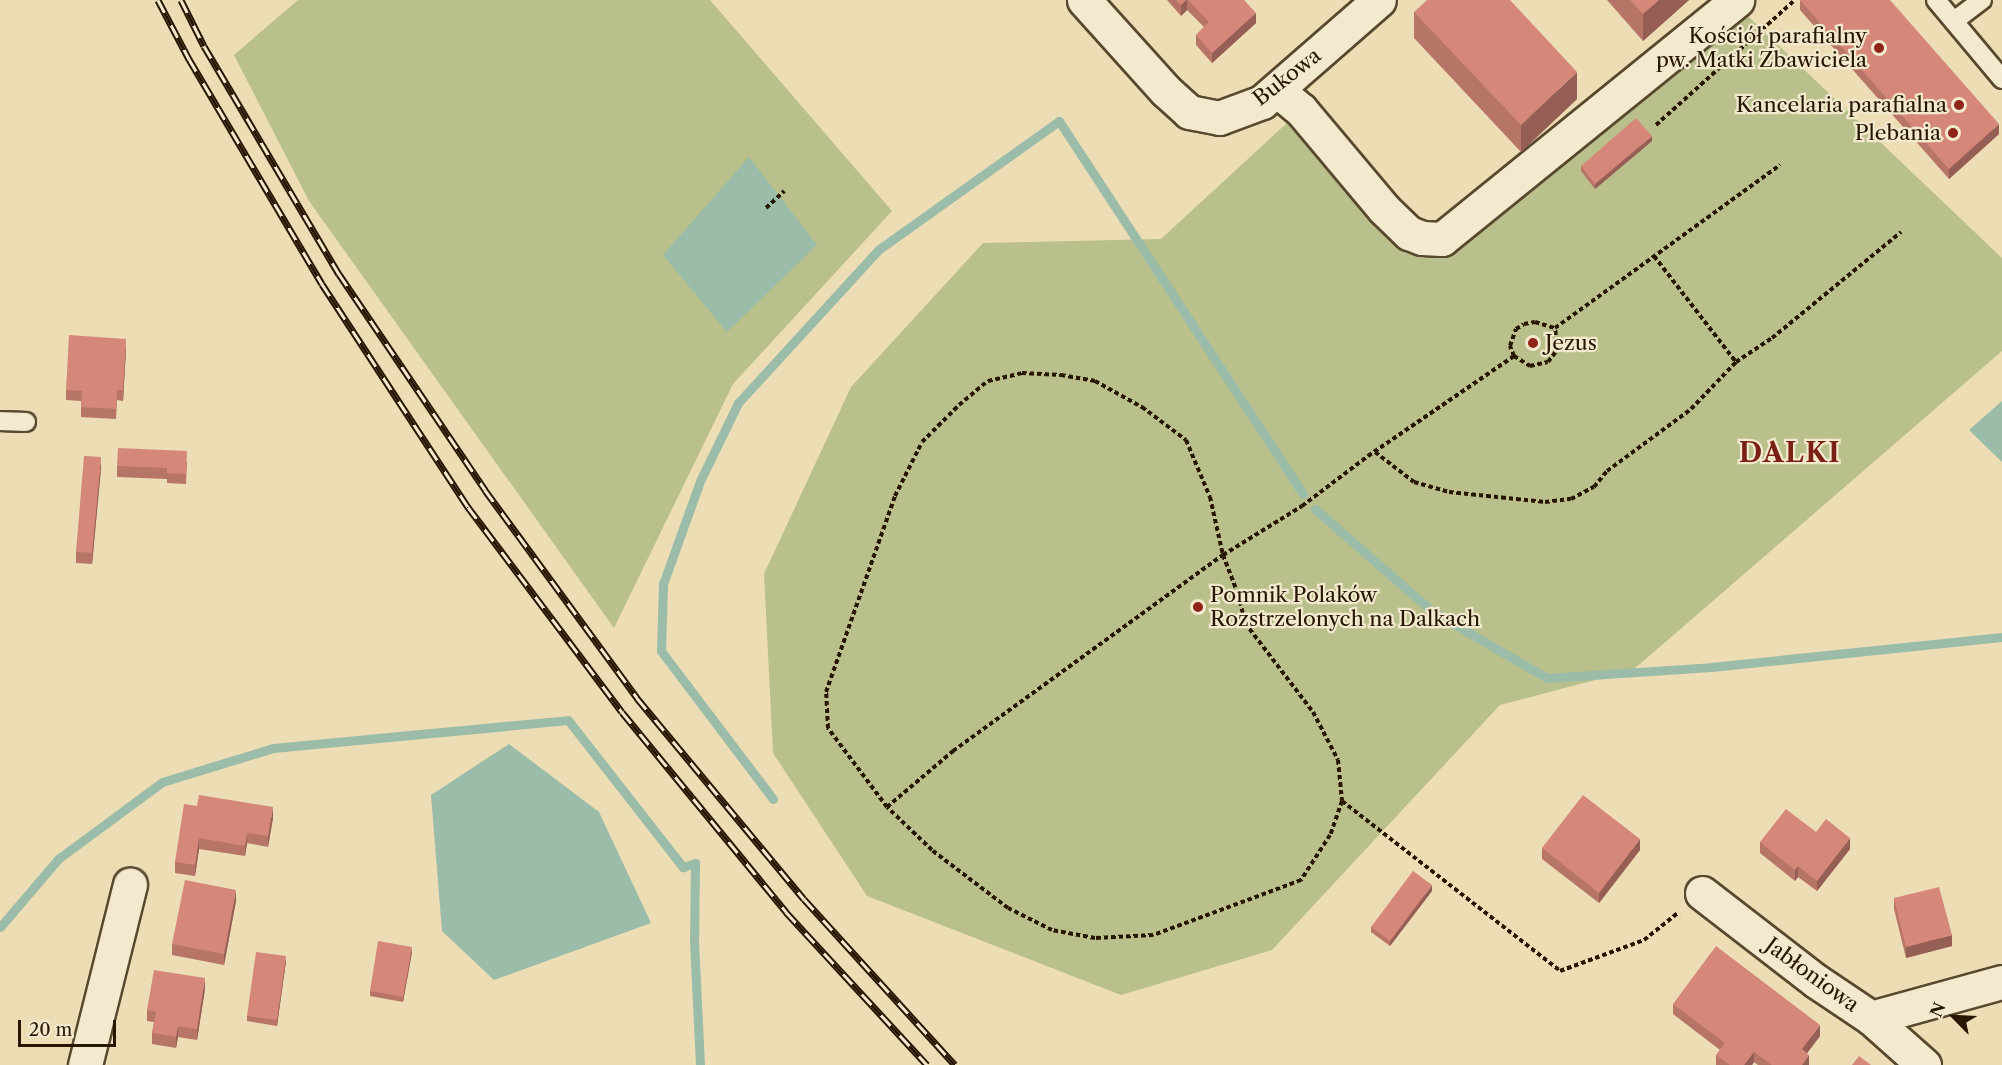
<!DOCTYPE html>
<meta charset="utf-8">
<style>
body{margin:0}
#map{position:relative;width:2002px;height:1065px;overflow:hidden;background:#edddb4;font-family:"Libre Caslon Text",serif}
div>[style]{position:absolute}
.green>*{inset:0;background:#b9c08c}
.water>*{inset:0;background:#9abca9}
.stream>*{height:9px;margin:-4.5px;padding:0 4.5px;transform-origin:4.5px;border-radius:4.5px;background:#9abca9}
.path>*{height:4px;margin-top:-2px;transform-origin:0;background:repeating-linear-gradient(90deg,#271602 0 4.5px,transparent 0 7.5px)}
.roads{filter:drop-shadow(2px 0 #58482e) drop-shadow(-2px 0 #58482e) drop-shadow(0 2px #58482e) drop-shadow(0 -2px #58482e)}
.lane>*{height:18px;margin:-9px;padding:0 9px;transform-origin:9px;border-radius:9px;background:#f3e9ce}
.street>*{height:33px;margin:-16.5px;padding:0 16.5px;transform-origin:16.5px;border-radius:16.5px;background:#f3e9ce}
.rail>*{height:7px;margin-top:-3.5px;transform-origin:0;background:repeating-linear-gradient(90deg,#f3e9ce 0 14px,#271602 0 28px);box-sizing:border-box;border-block:2px solid #271602}
.wall>*{inset:0;background:#b77568}
.shaded-wall>*{inset:0;background:#955f55}
.building>*{inset:0;background:#d58879}
.dots>*{width:16px;height:16px;translate:-50% -50%;box-sizing:border-box;border:3px solid #f3e9ce;border-radius:50%}
span{translate:-50% -50%;white-space:nowrap;text-align:center;line-height:1.15;-webkit-text-stroke:4.5px #f3e9ce;paint-order:stroke}
.poi-label{font-size:21px;color:#271602}
.right{translate:-100% -50%;text-align:right}
.left{translate:0 -50%;text-align:left}
.street-label{font-size:21px;color:#271602}
.district-label{font-size:27px;color:#7a1f14;font-weight:700;letter-spacing:1.5px}
.north{position:absolute;left:1924px;top:987px;width:60px;height:60px;-webkit-text-stroke:4px #f3e9ce;paint-order:stroke;rotate:294deg;font-size:16px;font-weight:700;line-height:24px;text-align:center;color:#271602}
.north::after{content:'';display:block;margin:auto;width:21px;height:27px;background:#271602;clip-path:polygon(50% 0,100% 100%,50% 72%,0 100%)}
.scale{position:absolute;left:18px;top:1020px;width:98px;height:27px;box-sizing:border-box;border:3px solid #271602;border-top:0;padding-left:8px;font-size:18px;line-height:21px;white-space:nowrap;color:#271602;-webkit-text-stroke:4px #f3e9ce;paint-order:stroke}
</style>
<div id="map">
<div class="green">
<div style="clip-path:polygon(298px 0,710px 0,892px 211px,733px 384px,614px 628px,309px 201px,234px 55px)"></div>
<div style="clip-path:polygon(1733px 2px,2002px 258px,2002px 351px,1633px 670px,1500px 705px,1272px 950px,1121px 995px,867px 896px,773px 753px,764px 574px,851px 387px,983px 243px,1161px 239px,1301px 110px,1422px 238px)"></div>
</div>
<div class="water">
<div style="clip-path:polygon(749px 157px,817px 245px,727px 332px,663px 255px)"></div>
<div style="clip-path:polygon(2002px 401px,2002px 462px,1969px 430px)"></div>
<div style="clip-path:polygon(509px 744px,599px 812px,651px 923px,494px 980px,442px 931px,431px 795px)"></div>
</div>
<div class="stream">
<div style="left:1315px;top:509px;width:157px;rotate:41.1deg"></div>
<div style="left:1433px;top:612px;width:132px;rotate:30.1deg"></div>
<div style="left:1547px;top:678px;width:164px;rotate:-3.8deg"></div>
<div style="left:1711px;top:667px;width:293px;rotate:-5.9deg"></div>
<div style="left:773px;top:799px;width:186px;rotate:-127.1deg"></div>
<div style="left:661px;top:651px;width:67px;rotate:-88.3deg"></div>
<div style="left:663px;top:584px;width:109px;rotate:-70.2deg"></div>
<div style="left:700px;top:481px;width:87px;rotate:-64deg"></div>
<div style="left:738px;top:403px;width:207px;rotate:-47.5deg"></div>
<div style="left:878px;top:250px;width:222px;rotate:-35.5deg"></div>
<div style="left:1059px;top:121px;width:446px;rotate:56.8deg"></div>
<div style="left:0;top:927px;width:89px;rotate:-49.5deg"></div>
<div style="left:58px;top:859px;width:129px;rotate:-36.5deg"></div>
<div style="left:162px;top:782px;width:116px;rotate:-17deg"></div>
<div style="left:273px;top:748px;width:296px;rotate:-5.4deg"></div>
<div style="left:568px;top:720px;width:187px;rotate:52deg"></div>
<div style="left:683px;top:867px;width:13px;rotate:-18deg"></div>
<div style="left:695px;top:863px;width:79px;rotate:90.7deg"></div>
<div style="left:694px;top:942px;width:123px;rotate:87.2deg"></div>
</div>
<div class="path">
<div style="left:1656px;top:125px;width:187px;rotate:-42deg"></div>
<div style="left:766px;top:208px;width:25px;rotate:-43deg"></div>
<div style="left:1654px;top:256px;width:134px;rotate:52.3deg"></div>
<div style="left:1514px;top:356px;width:11px;rotate:-112deg"></div>
<div style="left:1510px;top:346px;width:18px;rotate:-71deg"></div>
<div style="left:1516px;top:329px;width:9px;rotate:-32deg"></div>
<div style="left:1524px;top:324px;width:11px;rotate:-10deg"></div>
<div style="left:1535px;top:322px;width:21px;rotate:17deg"></div>
<div style="left:1022px;top:373px;width:39px;rotate:3deg"></div>
<div style="left:1061px;top:375px;width:35px;rotate:10deg"></div>
<div style="left:1095px;top:381px;width:54px;rotate:29deg"></div>
<div style="left:1142px;top:407px;width:55px;rotate:36.9deg"></div>
<div style="left:1186px;top:440px;width:62px;rotate:67.2deg"></div>
<div style="left:1210px;top:497px;width:59px;rotate:77.4deg"></div>
<div style="left:1223px;top:555px;width:42px;rotate:69deg"></div>
<div style="left:1238px;top:594px;width:30px;rotate:76deg"></div>
<div style="left:1245px;top:623px;width:112px;rotate:52.6deg"></div>
<div style="left:1313px;top:712px;width:54px;rotate:62.5deg"></div>
<div style="left:1338px;top:760px;width:41px;rotate:84.4deg"></div>
<div style="left:1342px;top:801px;width:36px;rotate:109deg"></div>
<div style="left:1330px;top:835px;width:54px;rotate:122.8deg"></div>
<div style="left:1301px;top:880px;width:158px;rotate:159.6deg"></div>
<div style="left:1153px;top:935px;width:58px;rotate:177deg"></div>
<div style="left:1095px;top:938px;width:44px;rotate:-169.5deg"></div>
<div style="left:1052px;top:930px;width:49px;rotate:-153.4deg"></div>
<div style="left:1008px;top:908px;width:96px;rotate:-142.7deg"></div>
<div style="left:932px;top:850px;width:62px;rotate:-136.3deg"></div>
<div style="left:887px;top:807px;width:99px;rotate:-126.8deg"></div>
<div style="left:828px;top:728px;width:36px;rotate:-93deg"></div>
<div style="left:826px;top:692px;width:208px;rotate:-70.6deg"></div>
<div style="left:895px;top:496px;width:60px;rotate:-63.4deg"></div>
<div style="left:922px;top:442px;width:52px;rotate:-45deg"></div>
<div style="left:959px;top:405px;width:38px;rotate:-40deg"></div>
<div style="left:988px;top:381px;width:35px;rotate:-13deg"></div>
<div style="left:1375px;top:452px;width:49px;rotate:37.6deg"></div>
<div style="left:1414px;top:482px;width:36px;rotate:16deg"></div>
<div style="left:1449px;top:492px;width:97px;rotate:5.9deg"></div>
<div style="left:1545px;top:502px;width:26px;rotate:-7deg"></div>
<div style="left:1571px;top:499px;width:26px;rotate:-28deg"></div>
<div style="left:1594px;top:487px;width:21px;rotate:-51deg"></div>
<div style="left:1607px;top:471px;width:104px;rotate:-36.4deg"></div>
<div style="left:1691px;top:409px;width:65px;rotate:-46.2deg"></div>
<div style="left:1736px;top:362px;width:43px;rotate:-33.7deg"></div>
<div style="left:1772px;top:338px;width:167px;rotate:-39.4deg"></div>
<div style="left:1342px;top:801px;width:276px;rotate:37.9deg"></div>
<div style="left:1560px;top:971px;width:90px;rotate:-20.3deg"></div>
<div style="left:1644px;top:940px;width:45px;rotate:-38.7deg"></div>
<div style="left:887px;top:807px;width:87px;rotate:-40.3deg"></div>
<div style="left:953px;top:751px;width:334px;rotate:-36deg"></div>
<div style="left:1223px;top:555px;width:93px;rotate:-31.8deg"></div>
<div style="left:1302px;top:506px;width:83px;rotate:-37.1deg"></div>
<div style="left:1368px;top:456px;width:177px;rotate:-34.4deg"></div>
<div style="left:1514px;top:356px;width:19px;rotate:32deg"></div>
<div style="left:1530px;top:366px;width:18px;rotate:-13deg"></div>
<div style="left:1548px;top:362px;width:15px;rotate:-53deg"></div>
<div style="left:1557px;top:350px;width:22px;rotate:-95deg"></div>
<div style="left:1555px;top:328px;width:278px;rotate:-35.9deg"></div>
</div>
<div class="roads">
<div class="lane">
<div style="left:1936px;top:0;width:103px;rotate:50.1deg"></div>
<div style="left:1954px;top:21px;width:35px;rotate:-37deg"></div>
<div style="left:0;top:421px;width:26px;rotate:2deg"></div>
</div>
<div class="street">
<div style="left:1084px;top:0;width:122px;rotate:48deg"></div>
<div style="left:1166px;top:91px;width:31px;rotate:42deg"></div>
<div style="left:1189px;top:112px;width:31px;rotate:11deg"></div>
<div style="left:1219px;top:118px;width:46px;rotate:-20.4deg"></div>
<div style="left:1262px;top:102px;width:155px;rotate:-41.1deg"></div>
<div style="left:1277px;top:90px;width:31px;rotate:40deg"></div>
<div style="left:1301px;top:110px;width:129px;rotate:50deg"></div>
<div style="left:1384px;top:209px;width:35px;rotate:44deg"></div>
<div style="left:1409px;top:233px;width:14px;rotate:21deg"></div>
<div style="left:1422px;top:238px;width:20px;rotate:3deg"></div>
<div style="left:1442px;top:239px;width:380px;rotate:-39deg"></div>
<div style="left:1702px;top:893px;width:144px;rotate:37.7deg"></div>
<div style="left:1816px;top:981px;width:66px;rotate:33.9deg"></div>
<div style="left:1871px;top:1018px;width:136px;rotate:-15.4deg"></div>
<div style="left:1871px;top:1018px;width:71px;rotate:41.6deg"></div>
<div style="left:85px;top:1065px;width:186px;rotate:-76deg"></div>
</div>
</div>
<div class="rail">
<div style="left:158px;top:0;width:67px;rotate:62.3deg"></div>
<div style="left:189px;top:59px;width:261px;rotate:59.4deg"></div>
<div style="left:322px;top:284px;width:267px;rotate:56.8deg"></div>
<div style="left:468px;top:507px;width:256px;rotate:53.1deg"></div>
<div style="left:622px;top:712px;width:259px;rotate:50.6deg"></div>
<div style="left:786px;top:912px;width:208px;rotate:47.3deg"></div>
<div style="left:181px;top:0;width:51px;rotate:63.4deg"></div>
<div style="left:204px;top:46px;width:265px;rotate:59.4deg"></div>
<div style="left:339px;top:274px;width:261px;rotate:55.9deg"></div>
<div style="left:485px;top:490px;width:258px;rotate:53.8deg"></div>
<div style="left:637px;top:698px;width:261px;rotate:50.3deg"></div>
<div style="left:804px;top:899px;width:224px;rotate:47.7deg"></div>
</div>
<div class="wall">
<div style="clip-path:polygon(1167px 0,1244px 0,1256px 23px,1212px 63px,1196px 45px,1196px 35px,1204px 27px,1187px 10px,1181px 16px)"></div>
<div style="clip-path:polygon(1607px 0,1689px 0,1643px 41px)"></div>
<div style="clip-path:polygon(1800px 0,1999px 134px,1949px 179px,1800px 10px)"></div>
<div style="clip-path:polygon(1414px 12px,1577px 99px,1521px 152px,1414px 38px)"></div>
<div style="clip-path:polygon(1652px 141px,1595px 189px,1581px 171px,1581px 166px)"></div>
<div style="clip-path:polygon(126px 349px,123px 401px,117px 400px,116px 419px,81px 417px,81px 401px,66px 400px,66px 390px)"></div>
<div style="clip-path:polygon(187px 462px,186px 484px,167px 483px,167px 479px,117px 477px,117px 466px)"></div>
<div style="clip-path:polygon(101px 468px,92px 564px,76px 563px,76px 552px)"></div>
<div style="clip-path:polygon(197px 806px,273px 818px,268px 847px,247px 843px,245px 856px,199px 849px,195px 876px,175px 873px,175px 862px)"></div>
<div style="clip-path:polygon(1816px 832px,1850px 849px,1817px 891px,1798px 877px,1795px 881px,1760px 853px,1760px 842px)"></div>
<div style="clip-path:polygon(1542px 848px,1640px 850px,1599px 903px,1542px 859px)"></div>
<div style="clip-path:polygon(1432px 891px,1390px 946px,1371px 932px,1371px 927px)"></div>
<div style="clip-path:polygon(1894px 898px,1952px 946px,1906px 958px,1894px 909px)"></div>
<div style="clip-path:polygon(236px 901px,224px 965px,172px 955px,172px 944px)"></div>
<div style="clip-path:polygon(412px 952px,403px 1002px,370px 996px,370px 991px)"></div>
<div style="clip-path:polygon(286px 961px,277px 1026px,247px 1021px,247px 1016px)"></div>
<div style="clip-path:polygon(205px 989px,197px 1040px,178px 1037px,176px 1048px,152px 1044px,152px 1033px,154px 1022px,147px 1021px,147px 1010px)"></div>
<div style="clip-path:polygon(1673px 1004px,1820px 1036px,1807px 1053px,1809px 1065px,1758px 1065px,1754px 1062px,1752px 1065px,1716px 1065px,1716px 1055px,1720px 1050px,1673px 1014px)"></div>
</div>
<div class="shaded-wall">
<div style="clip-path:polygon(1186px 0,1187px 0,1187px 10px,1181px 16px,1181px 5px)"></div>
<div style="clip-path:polygon(1659px 0,1689px 0,1643px 41px,1643px 14px)"></div>
<div style="clip-path:polygon(1256px 13px,1256px 23px,1212px 63px,1212px 53px)"></div>
<div style="clip-path:polygon(1577px 72px,1577px 99px,1521px 152px,1521px 125px)"></div>
<div style="clip-path:polygon(1999px 124px,1999px 134px,1949px 179px,1949px 169px)"></div>
<div style="clip-path:polygon(1652px 136px,1652px 141px,1595px 189px,1595px 184px)"></div>
<div style="clip-path:polygon(126px 339px,126px 349px,123px 401px,123px 390px)"></div>
<div style="clip-path:polygon(101px 457px,101px 468px,92px 564px,92px 553px)"></div>
<div style="clip-path:polygon(273px 807px,273px 818px,268px 847px,268px 836px)"></div>
<div style="clip-path:polygon(247px 833px,247px 843px,245px 856px,245px 846px)"></div>
<div style="clip-path:polygon(199px 838px,199px 849px,195px 876px,195px 865px)"></div>
<div style="clip-path:polygon(1850px 838px,1850px 849px,1817px 891px,1817px 881px)"></div>
<div style="clip-path:polygon(1640px 839px,1640px 850px,1599px 903px,1599px 893px)"></div>
<div style="clip-path:polygon(1798px 866px,1798px 877px,1795px 881px,1795px 870px)"></div>
<div style="clip-path:polygon(1432px 885px,1432px 891px,1390px 946px,1390px 941px)"></div>
<div style="clip-path:polygon(236px 890px,236px 901px,224px 965px,224px 954px)"></div>
<div style="clip-path:polygon(1952px 935px,1952px 946px,1906px 958px,1906px 947px)"></div>
<div style="clip-path:polygon(412px 947px,412px 952px,403px 1002px,403px 997px)"></div>
<div style="clip-path:polygon(286px 956px,286px 961px,277px 1026px,277px 1020px)"></div>
<div style="clip-path:polygon(205px 978px,205px 989px,197px 1040px,197px 1029px)"></div>
<div style="clip-path:polygon(1820px 1025px,1820px 1036px,1802px 1060px,1802px 1049px)"></div>
<div style="clip-path:polygon(178px 1026px,178px 1037px,176px 1048px,176px 1037px)"></div>
<div style="clip-path:polygon(1754px 1052px,1754px 1062px,1752px 1065px,1744px 1065px)"></div>
<div style="clip-path:polygon(1809px 1055px,1809px 1065px,1802px 1065px)"></div>
</div>
<div class="building">
<div style="clip-path:polygon(1176px 0,1186px 0,1181px 5px)"></div>
<div style="clip-path:polygon(1188px 0,1244px 0,1256px 13px,1212px 53px,1196px 35px,1209px 22px)"></div>
<div style="clip-path:polygon(1427px 0,1510px 0,1577px 72px,1521px 125px,1414px 12px)"></div>
<div style="clip-path:polygon(1630px 0,1659px 0,1643px 14px)"></div>
<div style="clip-path:polygon(1800px 0,1890px 0,1999px 124px,1949px 169px)"></div>
<div style="clip-path:polygon(1636px 118px,1652px 136px,1595px 184px,1581px 166px)"></div>
<div style="clip-path:polygon(69px 335px,126px 339px,123px 390px,117px 390px,116px 409px,81px 407px,82px 391px,66px 390px)"></div>
<div style="clip-path:polygon(118px 448px,187px 451px,186px 474px,167px 473px,167px 468px,117px 466px)"></div>
<div style="clip-path:polygon(84px 456px,101px 457px,92px 553px,76px 552px)"></div>
<div style="clip-path:polygon(199px 795px,273px 807px,268px 836px,247px 833px,245px 846px,199px 838px,195px 865px,175px 862px,184px 804px,197px 806px)"></div>
<div style="clip-path:polygon(1583px 795px,1640px 839px,1599px 893px,1542px 848px)"></div>
<div style="clip-path:polygon(1786px 809px,1816px 832px,1826px 819px,1850px 838px,1817px 881px,1798px 866px,1795px 870px,1760px 842px)"></div>
<div style="clip-path:polygon(1413px 871px,1432px 885px,1390px 941px,1371px 927px)"></div>
<div style="clip-path:polygon(185px 880px,236px 890px,224px 954px,172px 944px)"></div>
<div style="clip-path:polygon(1939px 887px,1952px 935px,1906px 947px,1894px 898px)"></div>
<div style="clip-path:polygon(378px 941px,412px 947px,403px 997px,370px 991px)"></div>
<div style="clip-path:polygon(1716px 946px,1820px 1025px,1802px 1049px,1809px 1055px,1802px 1065px,1772px 1065px,1754px 1052px,1744px 1065px,1730px 1065px,1716px 1055px,1725px 1043px,1673px 1004px)"></div>
<div style="clip-path:polygon(256px 952px,286px 956px,277px 1020px,247px 1016px)"></div>
<div style="clip-path:polygon(154px 970px,205px 978px,197px 1029px,178px 1026px,176px 1037px,152px 1033px,156px 1012px,147px 1010px)"></div>
<div style="clip-path:polygon(1859px 1056px,1871px 1065px,1852px 1065px)"></div>
</div>
<div class="dots">
<div style="left:1879px;top:48px;background:#8f2418"></div>
<div style="left:1959px;top:105px;background:#8f2418"></div>
<div style="left:1953px;top:133px;background:#8f2418"></div>
<div style="left:1533px;top:343px;background:#8f2418"></div>
<div style="left:1198px;top:607px;background:#8f2418"></div>
</div>
<div class="poi-label">
<span class="right" style="left:1867px;top:48px">Kościół parafialny<br>pw. Matki Zbawiciela</span>
<span class="right" style="left:1947px;top:105px">Kancelaria parafialna</span>
<span class="right" style="left:1941px;top:133px">Plebania</span>
<span class="left" style="left:1545px;top:343px">Jezus</span>
<span class="left" style="left:1210px;top:607px">Pomnik Polaków<br>Rozstrzelonych na Dalkach</span>
</div>
<div class="street-label">
<span style="left:1287px;top:77px;rotate:-38deg">Bukowa</span>
<span style="left:1812px;top:975px;rotate:36deg">Jabłoniowa</span>
</div>
<div class="district-label">
<span style="left:1790px;top:453px">DALKI</span>
</div>
<div class="north">N</div>
<div class="scale">20 m</div>
</div>
